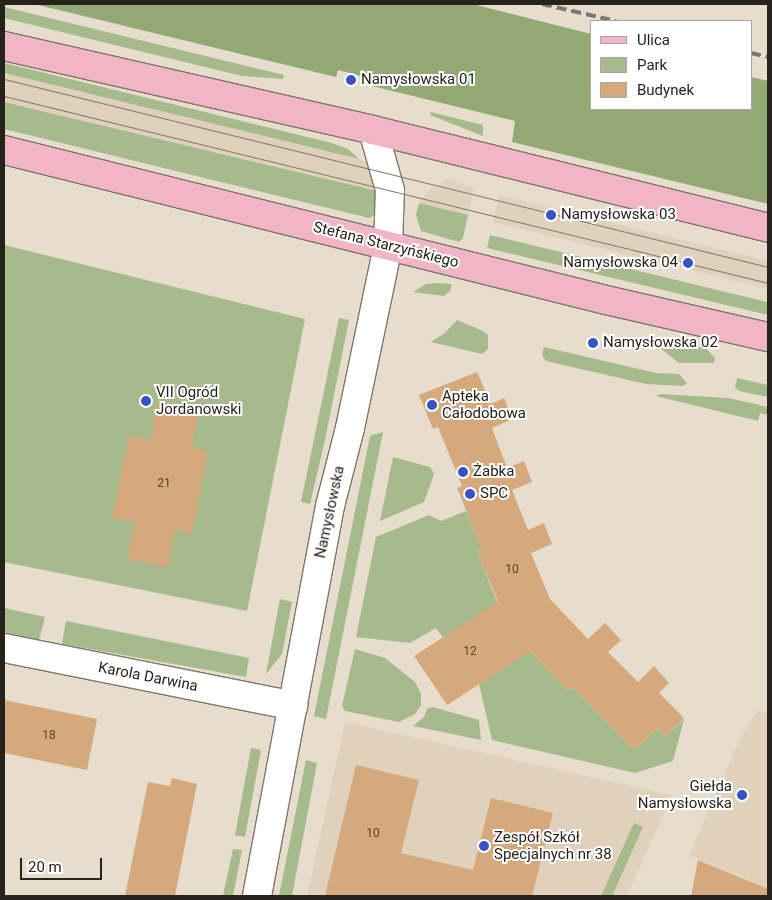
<!DOCTYPE html>
<meta charset="utf-8">
<style>
body{margin:0}
#map{position:relative;width:772px;height:900px;overflow:hidden;background:#e7ddcd;font-family:Roboto,sans-serif}
div>[style]{position:absolute}
.built>*{inset:0;background:#e0d1bc}
.green>*{inset:0;background:#a6ba8c}
.forest>*{inset:0;background:#92a973}
.building>*{inset:0;background:#d5a97b}
.roads{filter:drop-shadow(1px 0 #7e7567) drop-shadow(-1px 0 #7e7567) drop-shadow(0 1px #7e7567) drop-shadow(0 -1px #7e7567)}
.minor>*{height:28px;margin:-14px;padding:0 14px;transform-origin:14px;border-radius:14px;background:#fff}
.major>*{height:28px;margin:-14px;padding:0 14px;transform-origin:14px;border-radius:14px;background:#f2b5c8}
.tram>*{height:1px;margin:-0.5px;padding:0 0.5px;transform-origin:0.5px;border-radius:0.5px;background:#7d776d}
.rail>*{height:4px;margin-top:-2px;transform-origin:0;background:repeating-linear-gradient(90deg,#7d776d 0 10px,transparent 0 15px)}
.dots>*{width:14px;height:14px;translate:-50% -50%;box-sizing:border-box;border:2px solid #fff;border-radius:50%}
span{translate:-50% -50%;white-space:nowrap;text-align:center;line-height:1.15;-webkit-text-stroke:4px #fff;paint-order:stroke}
.number-label{font-size:12px;color:#524434}
.number-label span{-webkit-text-stroke-width:0}
.poi-label{font-size:15px;color:#26231d}
.left{translate:0 -50%;text-align:left}
.right{translate:-100% -50%;text-align:right}
.street-label{font-size:15px;color:#26231d}
.frame{position:absolute;inset:0;border:5px solid #26231d;pointer-events:none}
.legend{position:absolute;left:590px;top:20px;width:162px;height:90px;box-sizing:border-box;background:#fff;border:1px solid #a8a7a5;margin:0;padding:6px 9px;list-style:none;font-size:15px;color:#26231d}
.legend li{display:flex;align-items:center;gap:10px;height:25px}
.legend b{width:25px;border:1px solid #a8a7a5}
.scale{position:absolute;left:20px;top:858px;width:82px;height:22px;box-sizing:border-box;border:2px solid #26231d;border-top:0;padding-left:6px;font-size:15px;line-height:18px;white-space:nowrap;color:#26231d;-webkit-text-stroke:4px #fff;paint-order:stroke}
</style>
<div id="map">
<div class="built">
<div style="clip-path:polygon(4px 73px,359px 159px,366px 162px,377px 191px,4px 102px)"></div>
<div style="clip-path:polygon(447px 179px,475px 188px,468px 215px,419px 203px,430px 189px)"></div>
<div style="clip-path:polygon(499px 195px,768px 261px,768px 289px,493px 222px)"></div>
<div style="clip-path:polygon(757px 711px,768px 712px,768px 896px,744px 896px,751px 881px,689px 855px,742px 734px)"></div>
<div style="clip-path:polygon(345px 722px,672px 795px,627px 896px,307px 896px)"></div>
</div>
<div class="green">
<div style="clip-path:polygon(4px 7px,284px 75px,283px 79px,242px 76px,4px 18px)"></div>
<div style="clip-path:polygon(4px 63px,332px 143px,348px 149px,359px 159px,4px 73px)"></div>
<div style="clip-path:polygon(4px 102px,377px 191px,376px 215px,369px 218px,4px 129px)"></div>
<div style="clip-path:polygon(431px 112px,483px 125px,483px 136px,430px 115px)"></div>
<div style="clip-path:polygon(419px 203px,468px 215px,463px 238px,459px 242px,421px 231px,416px 215px)"></div>
<div style="clip-path:polygon(490px 235px,767px 302px,768px 299px,768px 315px,487px 248px)"></div>
<div style="clip-path:polygon(4px 245px,305px 319px,247px 611px,4px 562px)"></div>
<div style="clip-path:polygon(438px 283px,452px 284px,450px 291px,444px 296px,413px 292px,426px 284px)"></div>
<div style="clip-path:polygon(339px 318px,349px 320px,325px 440px,310px 504px,301px 502px)"></div>
<div style="clip-path:polygon(457px 320px,483px 331px,488px 335px,488px 349px,482px 354px,431px 342px,445px 333px)"></div>
<div style="clip-path:polygon(654px 343px,705px 347px,715px 358px,714px 363px,679px 363px)"></div>
<div style="clip-path:polygon(544px 347px,656px 373px,679px 374px,687px 383px,683px 386px,646px 384px,546px 361px,542px 355px)"></div>
<div style="clip-path:polygon(737px 378px,768px 385px,768px 397px,739px 391px,735px 387px)"></div>
<div style="clip-path:polygon(661px 394px,728px 398px,768px 407px,768px 415px,760px 413px,758px 421px,656px 396px)"></div>
<div style="clip-path:polygon(383px 432px,326px 719px,314px 716px,370px 436px)"></div>
<div style="clip-path:polygon(393px 457px,430px 467px,434px 474px,424px 502px,380px 521px)"></div>
<div style="clip-path:polygon(466px 511px,482px 549px,477px 551px,501px 612px,443px 638px,436px 628px,410px 643px,356px 637px,376px 537px,429px 515px,441px 521px)"></div>
<div style="clip-path:polygon(280px 599px,292px 602px,282px 654px,266px 674px)"></div>
<div style="clip-path:polygon(4px 608px,45px 617px,39px 640px,4px 632px)"></div>
<div style="clip-path:polygon(66px 621px,249px 658px,246px 677px,62px 644px)"></div>
<div style="clip-path:polygon(522px 643px,568px 690px,572px 687px,634px 750px,657px 728px,666px 736px,684px 719px,673px 761px,635px 773px,492px 740px,479px 684px,522px 656px)"></div>
<div style="clip-path:polygon(355px 649px,385px 658px,415px 682px,421px 694px,421px 705px,415px 714px,399px 722px,345px 711px,342px 706px)"></div>
<div style="clip-path:polygon(433px 707px,479px 720px,481px 740px,413px 726px,424px 717px,427px 709px)"></div>
<div style="clip-path:polygon(251px 748px,261px 750px,245px 837px,235px 835px)"></div>
<div style="clip-path:polygon(306px 760px,317px 763px,292px 896px,279px 896px)"></div>
<div style="clip-path:polygon(634px 823px,643px 827px,612px 896px,601px 896px)"></div>
<div style="clip-path:polygon(233px 849px,242px 850px,233px 896px,223px 896px)"></div>
</div>
<div class="forest">
<div style="clip-path:polygon(34px 4px,472px 4px,591px 34px,591px 109px,751px 109px,751px 77px,768px 81px,768px 204px,512px 142px,515px 121px,368px 85px,369px 78px,338px 70px,336px 77px)"></div>
</div>
<div class="building">
<div style="clip-path:polygon(477px 372px,491px 404px,504px 398px,512px 419px,492px 428px,507px 468px,524px 461px,532px 482px,512px 490px,528px 530px,544px 523px,552px 544px,531px 553px,550px 599px,588px 639px,605px 623px,621px 640px,608px 652px,638px 682px,654px 666px,669px 683px,659px 693px,684px 718px,666px 736px,657px 728px,634px 750px,572px 687px,568px 690px,530px 651px,447px 705px,414px 656px,498px 602px,477px 551px,482px 549px,457px 488px,462px 486px,438px 427px,433px 429px,419px 395px)"></div>
<div style="clip-path:polygon(158px 401px,199px 409px,192px 447px,208px 451px,192px 534px,175px 530px,168px 567px,127px 559px,135px 522px,112px 518px,129px 435px,151px 440px)"></div>
<div style="clip-path:polygon(4px 700px,97px 719px,87px 770px,4px 753px)"></div>
<div style="clip-path:polygon(356px 765px,419px 780px,401px 853px,473px 870px,491px 798px,553px 813px,532px 896px,325px 896px)"></div>
<div style="clip-path:polygon(172px 778px,197px 784px,175px 896px,125px 896px,148px 782px,170px 786px)"></div>
<div style="clip-path:polygon(698px 860px,768px 889px,768px 896px,691px 896px)"></div>
</div>
<div class="roads">
<div class="minor">
<div style="left:4px;top:648px;width:295px;rotate:11.3deg"></div>
<div style="left:257px;top:896px;width:397px;rotate:-79.4deg"></div>
<div style="left:330px;top:506px;width:81px;rotate:-75.6deg"></div>
<div style="left:350px;top:428px;width:186px;rotate:-78.2deg"></div>
<div style="left:388px;top:246px;width:56px;rotate:-88deg"></div>
<div style="left:390px;top:190px;width:62px;rotate:-105.8deg"></div>
</div>
<div class="major">
<div style="left:4px;top:46px;width:378px;rotate:12.8deg"></div>
<div style="left:373px;top:130px;width:407px;rotate:13.9deg"></div>
<div style="left:4px;top:150px;width:620px;rotate:13.99deg"></div>
<div style="left:606px;top:300px;width:166px;rotate:12.9deg"></div>
</div>
</div>
<div class="tram">
<div style="left:4px;top:79px;width:787px;rotate:13.82deg"></div>
<div style="left:4px;top:96px;width:787px;rotate:13.75deg"></div>
</div>
<div class="rail">
<div style="left:542px;top:4px;width:76px;rotate:12.9deg"></div>
<div style="left:751px;top:53px;width:17px;rotate:13deg"></div>
</div>
<div class="dots">
<div style="left:351px;top:80px;background:#3752c3"></div>
<div style="left:551px;top:215px;background:#3752c3"></div>
<div style="left:688px;top:263px;background:#3752c3"></div>
<div style="left:593px;top:343px;background:#3752c3"></div>
<div style="left:146px;top:401px;background:#3752c3"></div>
<div style="left:432px;top:405px;background:#3752c3"></div>
<div style="left:463px;top:472px;background:#3752c3"></div>
<div style="left:470px;top:494px;background:#3752c3"></div>
<div style="left:742px;top:795px;background:#3752c3"></div>
<div style="left:484px;top:846px;background:#3752c3"></div>
</div>
<div class="number-label">
<span style="left:164px;top:484px">21</span>
<span style="left:512px;top:570px">10</span>
<span style="left:470px;top:652px">12</span>
<span style="left:49px;top:736px">18</span>
<span style="left:373px;top:834px">10</span>
</div>
<div class="poi-label">
<span class="left" style="left:361px;top:80px">Namysłowska 01</span>
<span class="left" style="left:561px;top:215px">Namysłowska 03</span>
<span class="right" style="left:678px;top:263px">Namysłowska 04</span>
<span class="left" style="left:603px;top:343px">Namysłowska 02</span>
<span class="left" style="left:156px;top:401px">VII Ogród<br>Jordanowski</span>
<span class="left" style="left:442px;top:405px">Apteka<br>Całodobowa</span>
<span class="left" style="left:473px;top:472px">Żabka</span>
<span class="left" style="left:480px;top:494px">SPC</span>
<span class="right" style="left:732px;top:795px">Giełda<br>Namysłowska</span>
<span class="left" style="left:494px;top:846px">Zespół Szkół<br>Specjalnych nr 38</span>
</div>
<div class="street-label">
<span style="left:386px;top:245px;rotate:14deg">Stefana Starzyńskiego</span>
<span style="left:330px;top:512px;rotate:-78deg">Namysłowska</span>
<span style="left:148px;top:677px;rotate:11deg">Karola Darwina</span>
</div>
<div class="frame"></div>
<ul class="legend">
<li><b style="height:6px;background:#f2b5c8"></b>Ulica</li>
<li><b style="height:14px;background:#a6ba8c"></b>Park</li>
<li><b style="height:14px;background:#d5a97b"></b>Budynek</li>
</ul>
<div class="scale">20 m</div>
</div>
